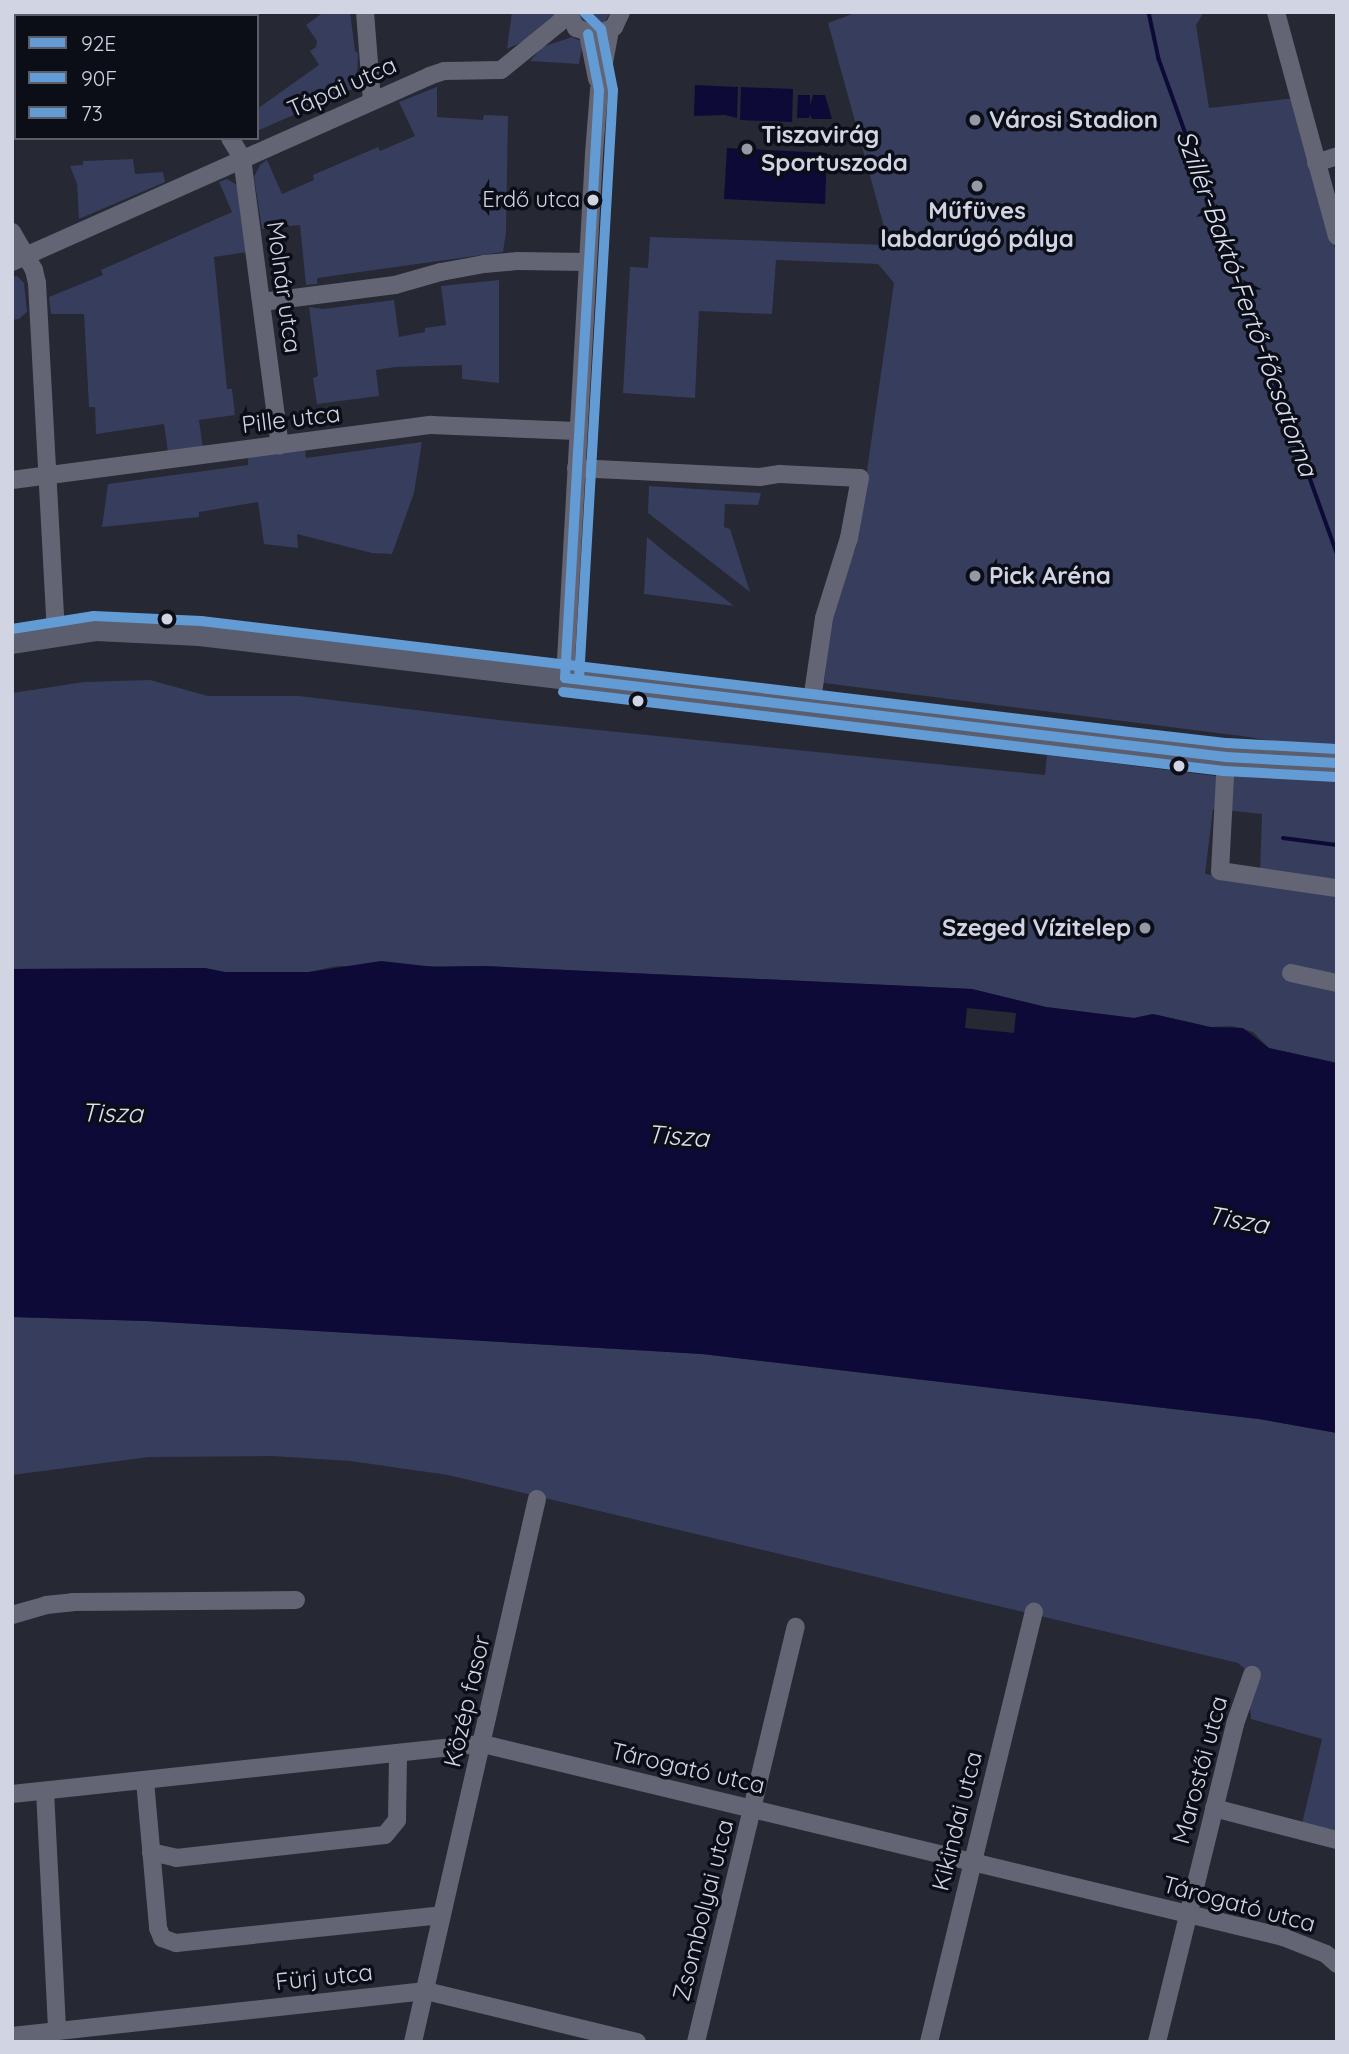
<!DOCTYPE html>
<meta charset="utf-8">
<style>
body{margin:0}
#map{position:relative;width:1349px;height:2054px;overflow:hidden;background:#262833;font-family:Quicksand,sans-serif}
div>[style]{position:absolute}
.built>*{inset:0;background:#282b45}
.green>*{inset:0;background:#373d5d}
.water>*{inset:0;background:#0d0a37}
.pier>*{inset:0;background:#262833}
.stream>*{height:3.5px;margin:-1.75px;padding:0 1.75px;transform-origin:1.75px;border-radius:1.75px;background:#0d0a37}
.minor>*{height:18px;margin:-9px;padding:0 9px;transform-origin:9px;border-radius:9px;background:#636574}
.major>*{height:21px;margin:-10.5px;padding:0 10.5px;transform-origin:10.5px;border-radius:10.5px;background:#5b5e6e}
.bus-1>*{height:10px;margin:-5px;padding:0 5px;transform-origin:5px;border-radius:5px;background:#639bd5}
.bus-2>*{height:10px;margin:-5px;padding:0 5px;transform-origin:5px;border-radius:5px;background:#639bd5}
.bus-3>*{height:10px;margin:-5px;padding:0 5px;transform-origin:5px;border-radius:5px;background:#639bd5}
.dots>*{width:19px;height:19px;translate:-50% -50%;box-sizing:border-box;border:4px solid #0c0e17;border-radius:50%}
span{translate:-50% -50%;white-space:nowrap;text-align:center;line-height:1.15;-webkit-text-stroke:7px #0c0e17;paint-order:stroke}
.bus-label{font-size:22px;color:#d1d4e3}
.right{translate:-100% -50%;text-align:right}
.street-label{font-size:24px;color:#d1d4e3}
.poi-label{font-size:24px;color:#d1d4e3;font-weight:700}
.left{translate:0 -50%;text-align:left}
.water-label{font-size:26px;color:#dde0f1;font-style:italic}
.frame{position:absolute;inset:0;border:14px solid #d1d4e3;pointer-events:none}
.legend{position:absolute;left:14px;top:14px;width:245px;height:126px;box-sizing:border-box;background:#0c0e17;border:2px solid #5b5d69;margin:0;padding:9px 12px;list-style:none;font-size:21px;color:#d1d4e3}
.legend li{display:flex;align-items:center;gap:14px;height:35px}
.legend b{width:35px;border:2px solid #5b5d69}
</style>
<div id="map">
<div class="built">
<div style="clip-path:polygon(12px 12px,129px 12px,131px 16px,16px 16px,16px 138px,12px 141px)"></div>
</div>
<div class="green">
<div style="clip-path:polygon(324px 12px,350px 12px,355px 51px,358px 53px,357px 83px,362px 85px,257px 131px,257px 109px,319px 65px,310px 51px,316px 47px,317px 41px,306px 25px)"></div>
<div style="clip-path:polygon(512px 12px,561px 12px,533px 37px,507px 49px)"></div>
<div style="clip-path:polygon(578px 12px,611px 12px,603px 24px,593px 26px,584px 22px)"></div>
<div style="clip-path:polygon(858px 12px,1204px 12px,1196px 25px,1209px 108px,1295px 98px,1337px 256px,1337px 750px,1326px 751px,1249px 737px,824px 683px,833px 610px,856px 547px,894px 283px,878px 264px,776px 260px,772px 314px,699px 311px,695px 398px,623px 393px,630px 267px,648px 268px,650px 237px,889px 245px,828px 23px)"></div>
<div style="clip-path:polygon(572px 37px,583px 42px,579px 64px,530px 61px,542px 47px)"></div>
<div style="clip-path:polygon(437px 87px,437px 117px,483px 120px,484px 115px,508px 116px,506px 232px,503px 252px,317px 278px,317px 284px,306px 285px,300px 225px,262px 229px,254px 177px,260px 165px,267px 160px,282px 194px,314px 180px,313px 175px,378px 147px,380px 151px,415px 136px,399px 102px)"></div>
<div style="clip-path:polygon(133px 159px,135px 174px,163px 172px,165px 182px,79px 219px,77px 184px,70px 166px,83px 165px,83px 161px)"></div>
<div style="clip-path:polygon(227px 179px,237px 185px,247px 252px,214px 257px,227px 389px,232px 389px,235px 415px,199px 420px,203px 448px,168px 452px,164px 424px,96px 434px,95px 407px,89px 407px,84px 314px,51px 314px,49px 297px,103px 275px,101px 270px,232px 212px,219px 182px)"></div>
<div style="clip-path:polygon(17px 276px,24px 283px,27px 312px,19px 319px,12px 320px,12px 277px)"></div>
<div style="clip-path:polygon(499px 280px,499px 383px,462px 379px,462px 365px,395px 367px,376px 370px,379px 396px,317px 404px,313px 378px,318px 376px,309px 307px,323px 309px,394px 300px,399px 337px,425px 332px,425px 328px,446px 325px,441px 286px)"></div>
<div style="clip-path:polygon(422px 442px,414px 493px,392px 554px,372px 553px,297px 534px,298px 548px,264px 544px,258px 502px,199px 512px,199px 517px,102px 527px,108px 484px,248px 465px,248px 455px,305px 449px,306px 458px)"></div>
<div style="clip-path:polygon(649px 486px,761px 493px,758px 505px,725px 504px,724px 527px,730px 529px,750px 592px,648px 513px)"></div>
<div style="clip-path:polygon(647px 537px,666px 553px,734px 606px,644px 594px)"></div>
<div style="clip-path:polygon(150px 680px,208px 696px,299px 696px,507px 721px,1045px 775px,1047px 755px,1216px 776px,1246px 769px,1337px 779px,1337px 884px,1260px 874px,1262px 814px,1213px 809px,1205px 874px,1337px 894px,1337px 1063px,1269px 1048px,1253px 1032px,1232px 1026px,1211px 1027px,1153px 1014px,1134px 1018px,1046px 1007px,972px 989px,484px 966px,337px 966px,309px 972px,225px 972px,205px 968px,12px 969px,12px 693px,84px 682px)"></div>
<div style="clip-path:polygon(12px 1317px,147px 1321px,702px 1354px,1259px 1419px,1337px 1433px,1337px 1833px,1302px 1824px,1322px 1739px,1251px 1719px,1247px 1671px,1238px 1663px,448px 1475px,350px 1461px,272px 1456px,149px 1457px,12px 1475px)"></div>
</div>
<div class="water">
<div style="clip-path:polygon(695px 85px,738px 87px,737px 118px,725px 115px,694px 116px)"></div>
<div style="clip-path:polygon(741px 87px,793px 89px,792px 122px,740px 120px)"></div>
<div style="clip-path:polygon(798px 95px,810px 95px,810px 106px,813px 95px,825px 95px,832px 119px,812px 119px,810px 114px,809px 118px,797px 118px)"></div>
<div style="clip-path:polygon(727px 148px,827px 153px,825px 204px,724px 199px)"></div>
<div style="clip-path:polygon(381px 961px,435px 967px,484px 966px,972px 989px,1046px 1007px,1134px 1018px,1153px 1014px,1210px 1027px,1243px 1028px,1269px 1048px,1337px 1063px,1337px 1433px,1259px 1419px,702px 1354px,147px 1321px,12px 1317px,12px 969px,205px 968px,225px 972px,309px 972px)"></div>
</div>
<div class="pier">
<div style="clip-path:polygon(967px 1008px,1016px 1013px,1014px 1033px,965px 1028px)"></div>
</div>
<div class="stream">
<div style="left:1149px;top:12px;width:48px;rotate:78deg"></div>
<div style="left:1159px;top:59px;width:525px;rotate:70.18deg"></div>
<div style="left:1283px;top:838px;width:54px;rotate:7.4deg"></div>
</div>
<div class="minor">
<div style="left:148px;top:12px;width:4px;rotate:63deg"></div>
<div style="left:365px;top:12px;width:89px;rotate:85.5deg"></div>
<div style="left:568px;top:12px;width:18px;rotate:63deg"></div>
<div style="left:576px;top:28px;width:21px;rotate:19deg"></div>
<div style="left:596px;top:35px;width:20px;rotate:-24deg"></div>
<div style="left:614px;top:27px;width:17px;rotate:-65deg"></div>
<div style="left:1276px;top:12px;width:232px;rotate:74.8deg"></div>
<div style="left:588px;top:34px;width:46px;rotate:78.7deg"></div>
<div style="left:230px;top:138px;width:23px;rotate:59deg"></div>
<div style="left:242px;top:158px;width:290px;rotate:82.5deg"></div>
<div style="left:1316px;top:163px;width:22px;rotate:-18deg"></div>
<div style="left:12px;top:232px;width:44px;rotate:59.9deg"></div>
<div style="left:34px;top:270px;width:13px;rotate:77deg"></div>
<div style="left:37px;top:283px;width:353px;rotate:86.9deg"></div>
<div style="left:12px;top:262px;width:457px;rotate:-24deg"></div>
<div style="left:429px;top:76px;width:16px;rotate:-18deg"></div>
<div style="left:444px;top:71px;width:57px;rotate:-1deg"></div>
<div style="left:501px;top:70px;width:75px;rotate:-39deg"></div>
<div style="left:559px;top:23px;width:14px;rotate:-54deg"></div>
<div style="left:262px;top:302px;width:134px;rotate:-7.3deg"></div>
<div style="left:395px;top:285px;width:48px;rotate:-15.8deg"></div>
<div style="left:441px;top:272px;width:44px;rotate:-10.5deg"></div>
<div style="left:484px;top:264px;width:33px;rotate:-5deg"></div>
<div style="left:517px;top:261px;width:71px;rotate:0.8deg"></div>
<div style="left:576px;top:468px;width:184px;rotate:2.8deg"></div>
<div style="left:760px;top:477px;width:20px;rotate:-9deg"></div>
<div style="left:780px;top:474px;width:80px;rotate:2.9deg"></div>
<div style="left:860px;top:478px;width:61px;rotate:100.4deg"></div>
<div style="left:849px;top:538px;width:84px;rotate:107.4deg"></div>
<div style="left:824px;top:618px;width:90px;rotate:98.3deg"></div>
<div style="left:12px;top:480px;width:423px;rotate:-7.5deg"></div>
<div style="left:431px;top:425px;width:146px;rotate:2.4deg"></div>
<div style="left:565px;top:678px;width:525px;rotate:-86.83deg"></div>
<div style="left:594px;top:154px;width:64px;rotate:-85.5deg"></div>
<div style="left:599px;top:90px;width:61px;rotate:-79.6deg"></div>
<div style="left:1226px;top:757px;width:114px;rotate:93deg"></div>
<div style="left:1220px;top:871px;width:118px;rotate:8.3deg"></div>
<div style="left:1291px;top:973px;width:47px;rotate:12.3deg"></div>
<div style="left:12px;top:1615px;width:35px;rotate:-16deg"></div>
<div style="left:46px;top:1605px;width:27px;rotate:-6deg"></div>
<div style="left:73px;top:1602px;width:223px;rotate:-0.5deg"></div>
<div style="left:145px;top:1781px;width:148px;rotate:84.9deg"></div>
<div style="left:158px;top:1928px;width:11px;rotate:68deg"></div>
<div style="left:162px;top:1938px;width:15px;rotate:20deg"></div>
<div style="left:176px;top:1943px;width:267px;rotate:-6deg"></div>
<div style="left:45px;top:1791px;width:239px;rotate:87.1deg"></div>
<div style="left:12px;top:1794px;width:474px;rotate:-6.1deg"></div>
<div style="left:483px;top:1744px;width:823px;rotate:13.56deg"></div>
<div style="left:1283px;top:1937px;width:46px;rotate:21.6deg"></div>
<div style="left:1326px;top:1954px;width:15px;rotate:42deg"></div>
<div style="left:1214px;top:1808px;width:127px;rotate:14.6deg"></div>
<div style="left:151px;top:1852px;width:26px;rotate:13deg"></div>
<div style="left:176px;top:1858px;width:210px;rotate:-6.3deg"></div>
<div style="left:385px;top:1835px;width:19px;rotate:-51deg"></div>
<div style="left:397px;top:1820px;width:66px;rotate:-89.1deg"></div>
<div style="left:12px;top:2036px;width:416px;rotate:-6.2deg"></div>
<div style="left:426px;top:1991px;width:217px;rotate:13.6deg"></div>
<div style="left:413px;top:2042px;width:557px;rotate:-77.14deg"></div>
<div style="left:696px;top:2042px;width:427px;rotate:-76.5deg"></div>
<div style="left:929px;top:2042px;width:443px;rotate:-76.3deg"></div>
<div style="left:1157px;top:2042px;width:327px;rotate:-76.2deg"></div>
<div style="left:1235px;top:1724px;width:52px;rotate:-70.9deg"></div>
</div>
<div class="major">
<div style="left:12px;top:643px;width:84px;rotate:-8.9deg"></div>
<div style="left:95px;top:630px;width:104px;rotate:2.8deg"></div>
<div style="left:199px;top:635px;width:927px;rotate:6.82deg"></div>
<div style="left:1119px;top:745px;width:108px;rotate:6.4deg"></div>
<div style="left:1226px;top:757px;width:111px;rotate:3.1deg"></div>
</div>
<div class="bus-1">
<div style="left:565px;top:678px;width:666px;rotate:6.82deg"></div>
<div style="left:1226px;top:757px;width:111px;rotate:3.1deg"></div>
<div style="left:565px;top:678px;width:589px;rotate:-86.69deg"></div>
<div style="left:599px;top:90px;width:57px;rotate:-101.1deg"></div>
</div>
<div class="bus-2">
<div style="left:579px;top:679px;width:590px;rotate:-86.7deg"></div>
<div style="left:613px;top:90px;width:62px;rotate:-101.1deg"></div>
<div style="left:601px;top:29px;width:24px;rotate:-135deg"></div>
<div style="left:563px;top:692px;width:666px;rotate:6.82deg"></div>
<div style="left:1224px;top:771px;width:112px;rotate:3.1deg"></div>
</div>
<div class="bus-3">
<div style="left:12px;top:629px;width:83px;rotate:-9deg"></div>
<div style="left:94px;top:616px;width:107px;rotate:2.7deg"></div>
<div style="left:201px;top:621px;width:927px;rotate:6.82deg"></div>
<div style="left:1121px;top:731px;width:107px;rotate:6.5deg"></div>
<div style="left:1227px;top:743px;width:110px;rotate:3.1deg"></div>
</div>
<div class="dots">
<div style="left:975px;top:120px;background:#9598a5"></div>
<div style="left:747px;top:149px;background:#9598a5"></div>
<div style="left:977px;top:186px;background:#9598a5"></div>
<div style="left:593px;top:200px;background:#d1d4e3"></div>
<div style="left:975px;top:576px;background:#9598a5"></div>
<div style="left:167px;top:619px;background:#d1d4e3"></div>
<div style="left:638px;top:701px;background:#d1d4e3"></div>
<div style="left:1179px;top:766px;background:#d1d4e3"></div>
<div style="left:1145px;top:928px;background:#9598a5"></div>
</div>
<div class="bus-label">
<span class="right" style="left:580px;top:200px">Erdő utca</span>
</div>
<div class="street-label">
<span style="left:342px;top:87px;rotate:-24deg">Tápai utca</span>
<span style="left:284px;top:287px;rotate:82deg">Molnár utca</span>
<span style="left:291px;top:419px;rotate:-7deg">Pille utca</span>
<span style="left:467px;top:1701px;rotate:-77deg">Közép fasor</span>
<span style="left:688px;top:1768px;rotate:13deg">Tárogató utca</span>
<span style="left:1200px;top:1770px;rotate:-75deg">Marostői utca</span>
<span style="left:957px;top:1821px;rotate:-76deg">Kikindai utca</span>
<span style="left:1239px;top:1904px;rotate:15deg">Tárogató utca</span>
<span style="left:703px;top:1910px;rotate:-76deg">Zsombolyai utca</span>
<span style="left:324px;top:1977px;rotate:-6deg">Fürj utca</span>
</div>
<div class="poi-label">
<span class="left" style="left:989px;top:120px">Városi Stadion</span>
<span class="left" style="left:761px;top:149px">Tiszavirág<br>Sportuszoda</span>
<span style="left:977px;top:225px">Műfüves<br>labdarúgó pálya</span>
<span class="left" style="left:989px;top:576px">Pick Aréna</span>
<span class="right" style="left:1131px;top:928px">Szeged Vízitelep</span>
</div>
<div class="water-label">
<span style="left:1247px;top:303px;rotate:70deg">Szillér-Baktó-Fertő-főcsatorna</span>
<span style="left:112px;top:1113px;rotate:1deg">Tisza</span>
<span style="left:678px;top:1136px;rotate:4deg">Tisza</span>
<span style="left:1238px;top:1220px;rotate:10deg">Tisza</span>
</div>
<div class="frame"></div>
<ul class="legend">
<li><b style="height:9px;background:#639bd5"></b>92E</li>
<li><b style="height:9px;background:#639bd5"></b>90F</li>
<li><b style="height:9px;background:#639bd5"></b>73</li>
</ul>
</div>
